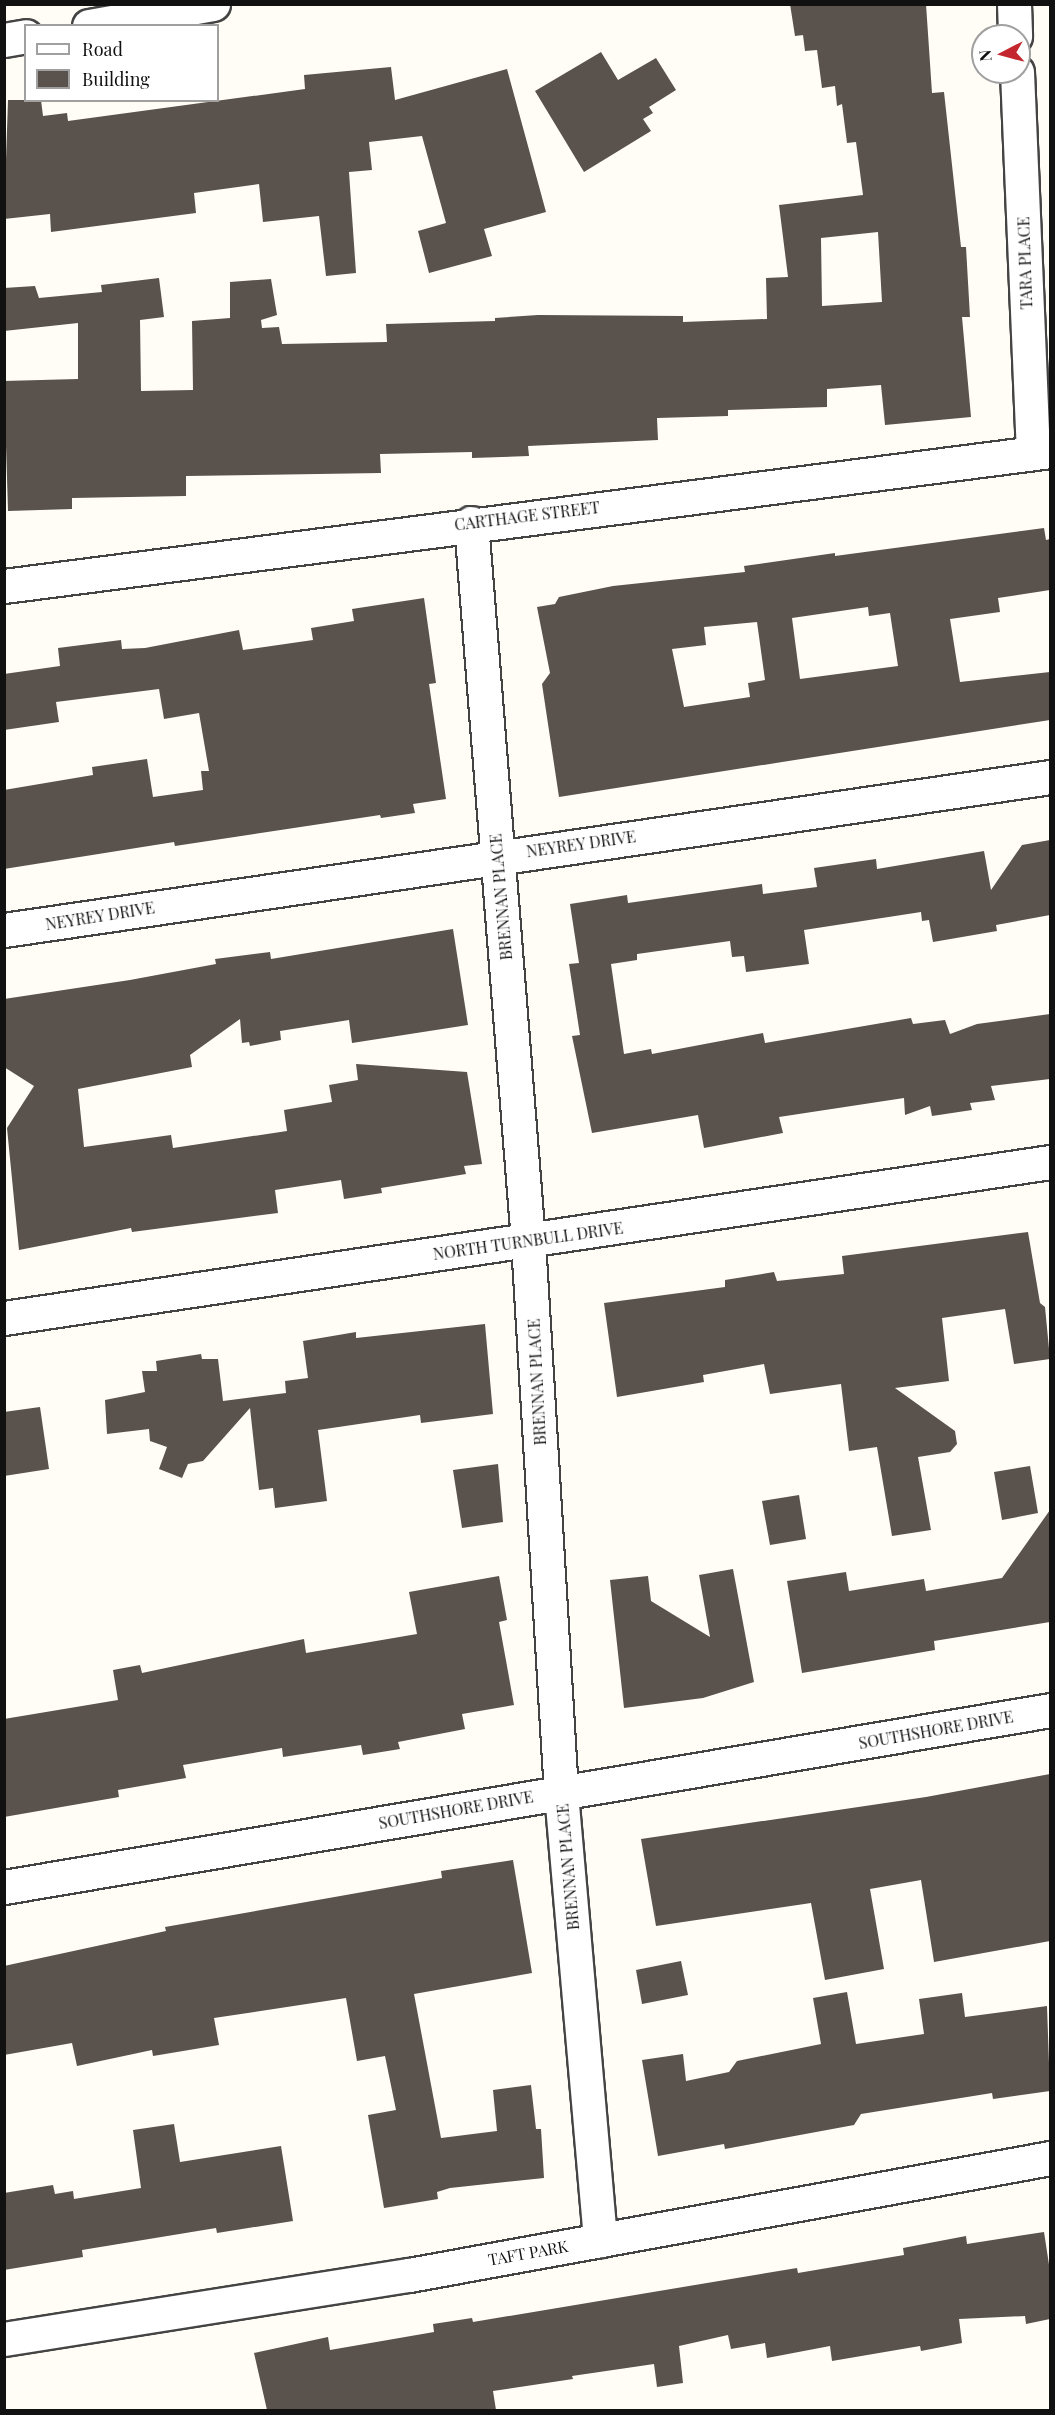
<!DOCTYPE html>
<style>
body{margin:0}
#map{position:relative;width:1055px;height:2415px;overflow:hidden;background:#fffdf5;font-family:"Playfair Display",serif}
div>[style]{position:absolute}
.building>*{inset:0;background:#5a524d}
.roads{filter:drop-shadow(2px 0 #444) drop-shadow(-2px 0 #444) drop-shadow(0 2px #444) drop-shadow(0 -2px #444)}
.minor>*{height:33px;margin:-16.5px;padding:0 16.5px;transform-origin:16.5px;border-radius:16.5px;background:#fff}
span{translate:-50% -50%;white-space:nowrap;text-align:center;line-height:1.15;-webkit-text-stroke:6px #fff;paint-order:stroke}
.street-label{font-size:16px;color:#111}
.frame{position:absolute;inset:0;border:6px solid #111;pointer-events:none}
.legend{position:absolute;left:24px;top:24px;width:195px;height:78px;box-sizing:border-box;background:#fff;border:2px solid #a0a0a0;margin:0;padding:8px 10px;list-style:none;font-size:18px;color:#111}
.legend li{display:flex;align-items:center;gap:12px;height:30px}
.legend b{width:30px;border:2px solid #a0a0a0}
.north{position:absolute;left:971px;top:24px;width:60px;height:60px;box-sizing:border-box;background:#fff;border:2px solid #a0a0a0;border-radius:50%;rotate:264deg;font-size:16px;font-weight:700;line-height:24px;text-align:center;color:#111}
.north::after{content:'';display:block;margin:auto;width:21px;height:27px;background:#c4262e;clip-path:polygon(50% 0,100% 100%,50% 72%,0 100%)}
</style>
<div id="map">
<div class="building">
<div style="clip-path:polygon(evenodd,790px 4px,926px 4px,932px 93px,944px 92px,961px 247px,966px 247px,970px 317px,962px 317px,971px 417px,885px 425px,881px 385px,827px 389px,827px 407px,728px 410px,728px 416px,657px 418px,658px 440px,528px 446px,529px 456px,472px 458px,472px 452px,380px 454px,381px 473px,186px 476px,186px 496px,72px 498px,72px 509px,8px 511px,4px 381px,78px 379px,78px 323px,4px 331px,4px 288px,35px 286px,39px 298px,102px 292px,101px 285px,159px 278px,164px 317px,140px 320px,141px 391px,193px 390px,192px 321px,230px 318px,230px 282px,271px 279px,277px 315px,261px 320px,262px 328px,279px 327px,282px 344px,387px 342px,386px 324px,495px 321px,495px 318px,538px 315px,683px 316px,683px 322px,767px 319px,766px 278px,788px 277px,779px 205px,863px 195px,856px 142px,847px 143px,842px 104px,837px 106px,835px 86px,822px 88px,817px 50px,805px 51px,803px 35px,795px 36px,790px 4px,878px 232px,882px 302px,822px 306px,821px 238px,878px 232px)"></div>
<div style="clip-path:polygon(601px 52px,618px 80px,656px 58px,676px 90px,649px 107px,653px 113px,643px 119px,651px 131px,584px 172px,535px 91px)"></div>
<div style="clip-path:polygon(391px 67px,395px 100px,507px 69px,546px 212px,484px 229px,492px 256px,429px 273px,418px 231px,446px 223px,422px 136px,369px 142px,372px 170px,349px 172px,356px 273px,326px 276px,319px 216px,263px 222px,259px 184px,194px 193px,196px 213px,51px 232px,50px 214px,4px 219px,8px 100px,41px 100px,43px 116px,67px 113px,68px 121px,305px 89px,304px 75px)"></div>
<div style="clip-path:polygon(evenodd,1044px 528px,1046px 540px,1050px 539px,1050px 590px,998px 598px,1000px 612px,950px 619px,960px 682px,1050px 672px,1050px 720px,559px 797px,542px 684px,550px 673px,537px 607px,555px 604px,559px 597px,613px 586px,745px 572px,744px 566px,835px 553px,835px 556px,1044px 528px,868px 607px,869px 616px,890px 613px,898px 666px,800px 679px,792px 618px,868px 607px,1044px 528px,757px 622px,765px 680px,748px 683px,750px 697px,684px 707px,672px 649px,706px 645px,704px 627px,757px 622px)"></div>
<div style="clip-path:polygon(424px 598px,436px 683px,429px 684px,446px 799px,413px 804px,415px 813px,381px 818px,380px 815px,175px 846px,174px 842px,4px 869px,4px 790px,93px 775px,92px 767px,147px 759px,153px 797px,203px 790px,201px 771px,209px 771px,199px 713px,164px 719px,159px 689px,56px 702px,59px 722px,4px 730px,4px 674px,60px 666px,58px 648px,121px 640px,122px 649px,145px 648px,239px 630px,243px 650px,313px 640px,311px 628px,354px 621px,352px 609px)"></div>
<div style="clip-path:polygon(1050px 840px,1050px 915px,996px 925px,997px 931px,933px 942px,929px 920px,922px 921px,921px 912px,804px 930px,809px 964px,746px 972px,744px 956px,732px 957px,730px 941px,637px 954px,637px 960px,611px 964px,624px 1054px,651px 1049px,652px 1054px,763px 1033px,765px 1043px,911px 1018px,913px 1024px,945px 1020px,950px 1034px,977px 1024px,1050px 1014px,1050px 1079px,991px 1086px,995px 1100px,970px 1103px,972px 1110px,932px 1116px,930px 1106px,905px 1115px,904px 1098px,779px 1117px,783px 1133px,704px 1148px,698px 1115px,592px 1133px,572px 1036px,580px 1035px,569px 964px,579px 963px,570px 904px,627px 895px,628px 903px,762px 884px,763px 894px,817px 887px,814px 868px,876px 859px,877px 869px,984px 851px,991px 890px,1022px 845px)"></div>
<div style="clip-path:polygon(453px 929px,468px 1025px,352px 1043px,349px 1020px,280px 1031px,281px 1040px,250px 1046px,249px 1042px,242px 1043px,240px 1019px,190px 1055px,192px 1067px,78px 1089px,84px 1147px,171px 1135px,173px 1148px,287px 1131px,284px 1110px,332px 1102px,329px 1085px,358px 1080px,356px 1064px,467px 1072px,482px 1164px,464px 1166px,466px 1174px,381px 1188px,382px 1193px,344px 1199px,341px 1180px,275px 1190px,278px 1213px,132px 1232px,131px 1228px,19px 1250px,7px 1128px,34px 1086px,4px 1067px,4px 999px,130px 980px,216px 964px,215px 959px,270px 952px,271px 959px)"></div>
<div style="clip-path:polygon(1028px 1232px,1040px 1303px,1045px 1307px,1050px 1359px,1014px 1364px,1005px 1309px,942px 1318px,949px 1381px,895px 1388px,955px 1431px,957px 1444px,950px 1452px,918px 1457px,931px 1530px,892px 1536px,877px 1447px,849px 1451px,841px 1384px,770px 1394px,764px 1364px,703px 1375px,704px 1382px,617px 1397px,604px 1303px,725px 1287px,725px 1280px,774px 1272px,777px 1281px,844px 1274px,842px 1256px)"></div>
<div style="clip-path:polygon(485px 1324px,493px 1414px,421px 1423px,420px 1415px,318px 1430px,327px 1501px,275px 1508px,273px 1488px,259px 1490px,250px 1408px,203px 1461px,188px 1464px,182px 1478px,159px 1469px,167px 1447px,150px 1441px,149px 1429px,107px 1434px,105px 1400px,145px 1392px,142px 1371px,157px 1371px,156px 1361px,201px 1354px,202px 1359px,218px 1359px,223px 1401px,286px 1393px,285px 1381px,308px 1378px,303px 1341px,356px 1332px,356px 1338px)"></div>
<div style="clip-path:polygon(40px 1407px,49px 1469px,4px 1476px,4px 1412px)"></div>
<div style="clip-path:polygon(498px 1464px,503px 1522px,462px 1528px,453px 1470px)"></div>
<div style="clip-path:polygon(1030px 1466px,1038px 1513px,1002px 1520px,994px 1472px)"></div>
<div style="clip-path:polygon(799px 1495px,806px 1539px,770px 1545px,762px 1501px)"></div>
<div style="clip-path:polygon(1050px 1510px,1050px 1622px,934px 1641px,935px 1650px,802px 1673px,787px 1581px,846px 1572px,849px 1591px,924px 1579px,926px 1591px,1002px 1578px)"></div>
<div style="clip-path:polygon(733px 1569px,754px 1682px,703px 1698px,624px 1708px,610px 1580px,648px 1576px,651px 1601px,710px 1637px,699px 1575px)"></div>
<div style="clip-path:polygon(499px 1576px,507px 1620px,499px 1622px,514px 1705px,462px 1714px,465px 1729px,398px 1742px,400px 1749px,363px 1755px,361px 1745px,283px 1757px,282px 1748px,183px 1765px,186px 1778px,118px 1790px,119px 1797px,4px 1817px,4px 1719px,118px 1700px,113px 1670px,140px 1665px,142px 1673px,304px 1639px,306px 1653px,417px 1634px,409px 1592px)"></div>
<div style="clip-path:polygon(1050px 1774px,1050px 1941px,934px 1962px,921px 1880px,870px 1889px,884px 1969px,825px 1980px,811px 1903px,656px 1926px,641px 1839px,926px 1797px)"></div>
<div style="clip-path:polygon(513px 1860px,532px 1973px,414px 1994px,441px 2138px,497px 2131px,493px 2090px,531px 2085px,536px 2129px,541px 2129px,544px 2178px,450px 2188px,437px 2192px,438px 2199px,384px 2208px,368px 2115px,396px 2110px,385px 2056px,357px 2061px,346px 1998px,214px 2018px,219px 2045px,153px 2056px,152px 2050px,77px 2066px,72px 2043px,4px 2055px,4px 1966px,166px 1931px,165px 1927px,442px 1878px,441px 1871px)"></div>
<div style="clip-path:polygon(681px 1961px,688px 1995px,642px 2004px,636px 1970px)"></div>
<div style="clip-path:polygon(847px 1992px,856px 2044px,924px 2034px,919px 1999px,962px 1993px,965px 2017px,1047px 2006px,1050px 2091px,993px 2099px,992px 2093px,861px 2114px,854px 2125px,725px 2149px,724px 2144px,658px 2156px,642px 2060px,683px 2054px,686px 2081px,729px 2072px,737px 2061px,821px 2044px,813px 1998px)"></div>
<div style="clip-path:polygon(174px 2124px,180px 2162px,281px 2146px,293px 2221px,217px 2233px,216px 2228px,82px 2250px,83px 2257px,4px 2270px,4px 2193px,53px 2185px,55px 2194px,73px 2191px,74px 2199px,141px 2188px,133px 2130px)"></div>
<div style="clip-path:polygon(1044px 2232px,1050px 2271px,1050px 2319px,1026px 2324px,1025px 2316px,959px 2319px,962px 2343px,921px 2351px,920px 2346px,832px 2361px,830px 2346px,767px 2358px,765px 2343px,731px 2349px,728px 2335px,679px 2346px,683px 2383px,657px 2387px,654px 2364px,572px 2376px,573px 2379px,493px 2391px,496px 2410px,267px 2410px,254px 2353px,328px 2337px,330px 2350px,434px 2332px,433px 2324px,472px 2318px,473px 2322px,797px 2268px,798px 2273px,904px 2255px,903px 2248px,966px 2236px,967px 2244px)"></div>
</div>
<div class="roads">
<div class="minor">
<div style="left:1014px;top:4px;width:32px;rotate:88deg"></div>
<div style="left:89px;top:26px;width:126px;rotate:-10.1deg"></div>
<div style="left:4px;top:40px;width:22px;rotate:-10deg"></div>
<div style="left:1017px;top:72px;width:381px;rotate:87.6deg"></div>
<div style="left:471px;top:523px;width:720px;rotate:85.46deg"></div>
<div style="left:528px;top:1241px;width:553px;rotate:86.58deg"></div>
<div style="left:561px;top:1793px;width:449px;rotate:85deg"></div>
<div style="left:4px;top:586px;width:1055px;rotate:-7.35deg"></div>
<div style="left:4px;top:930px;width:1057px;rotate:-8.32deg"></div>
<div style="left:4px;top:1318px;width:1058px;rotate:-8.48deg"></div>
<div style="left:4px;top:1887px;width:1061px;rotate:-9.6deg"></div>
<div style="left:4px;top:2339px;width:410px;rotate:-9deg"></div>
<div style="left:409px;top:2275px;width:652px;rotate:-10.34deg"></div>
</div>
</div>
<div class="street-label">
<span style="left:1025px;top:263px;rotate:-92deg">TARA PLACE</span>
<span style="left:527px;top:516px;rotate:-7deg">CARTHAGE STREET</span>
<span style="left:581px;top:844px;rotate:-8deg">NEYREY DRIVE</span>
<span style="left:501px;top:897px;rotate:-95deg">BRENNAN PLACE</span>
<span style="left:100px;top:916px;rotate:-9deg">NEYREY DRIVE</span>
<span style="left:528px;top:1241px;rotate:-8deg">NORTH TURNBULL DRIVE</span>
<span style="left:537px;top:1382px;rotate:-93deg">BRENNAN PLACE</span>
<span style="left:936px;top:1730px;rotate:-10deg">SOUTHSHORE DRIVE</span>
<span style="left:456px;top:1810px;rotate:-10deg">SOUTHSHORE DRIVE</span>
<span style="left:568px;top:1867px;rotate:-95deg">BRENNAN PLACE</span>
<span style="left:528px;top:2253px;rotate:-10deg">TAFT PARK</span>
</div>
<div class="frame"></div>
<ul class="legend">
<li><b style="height:8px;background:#fff"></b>Road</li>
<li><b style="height:16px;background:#5a524d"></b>Building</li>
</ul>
<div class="north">N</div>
</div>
